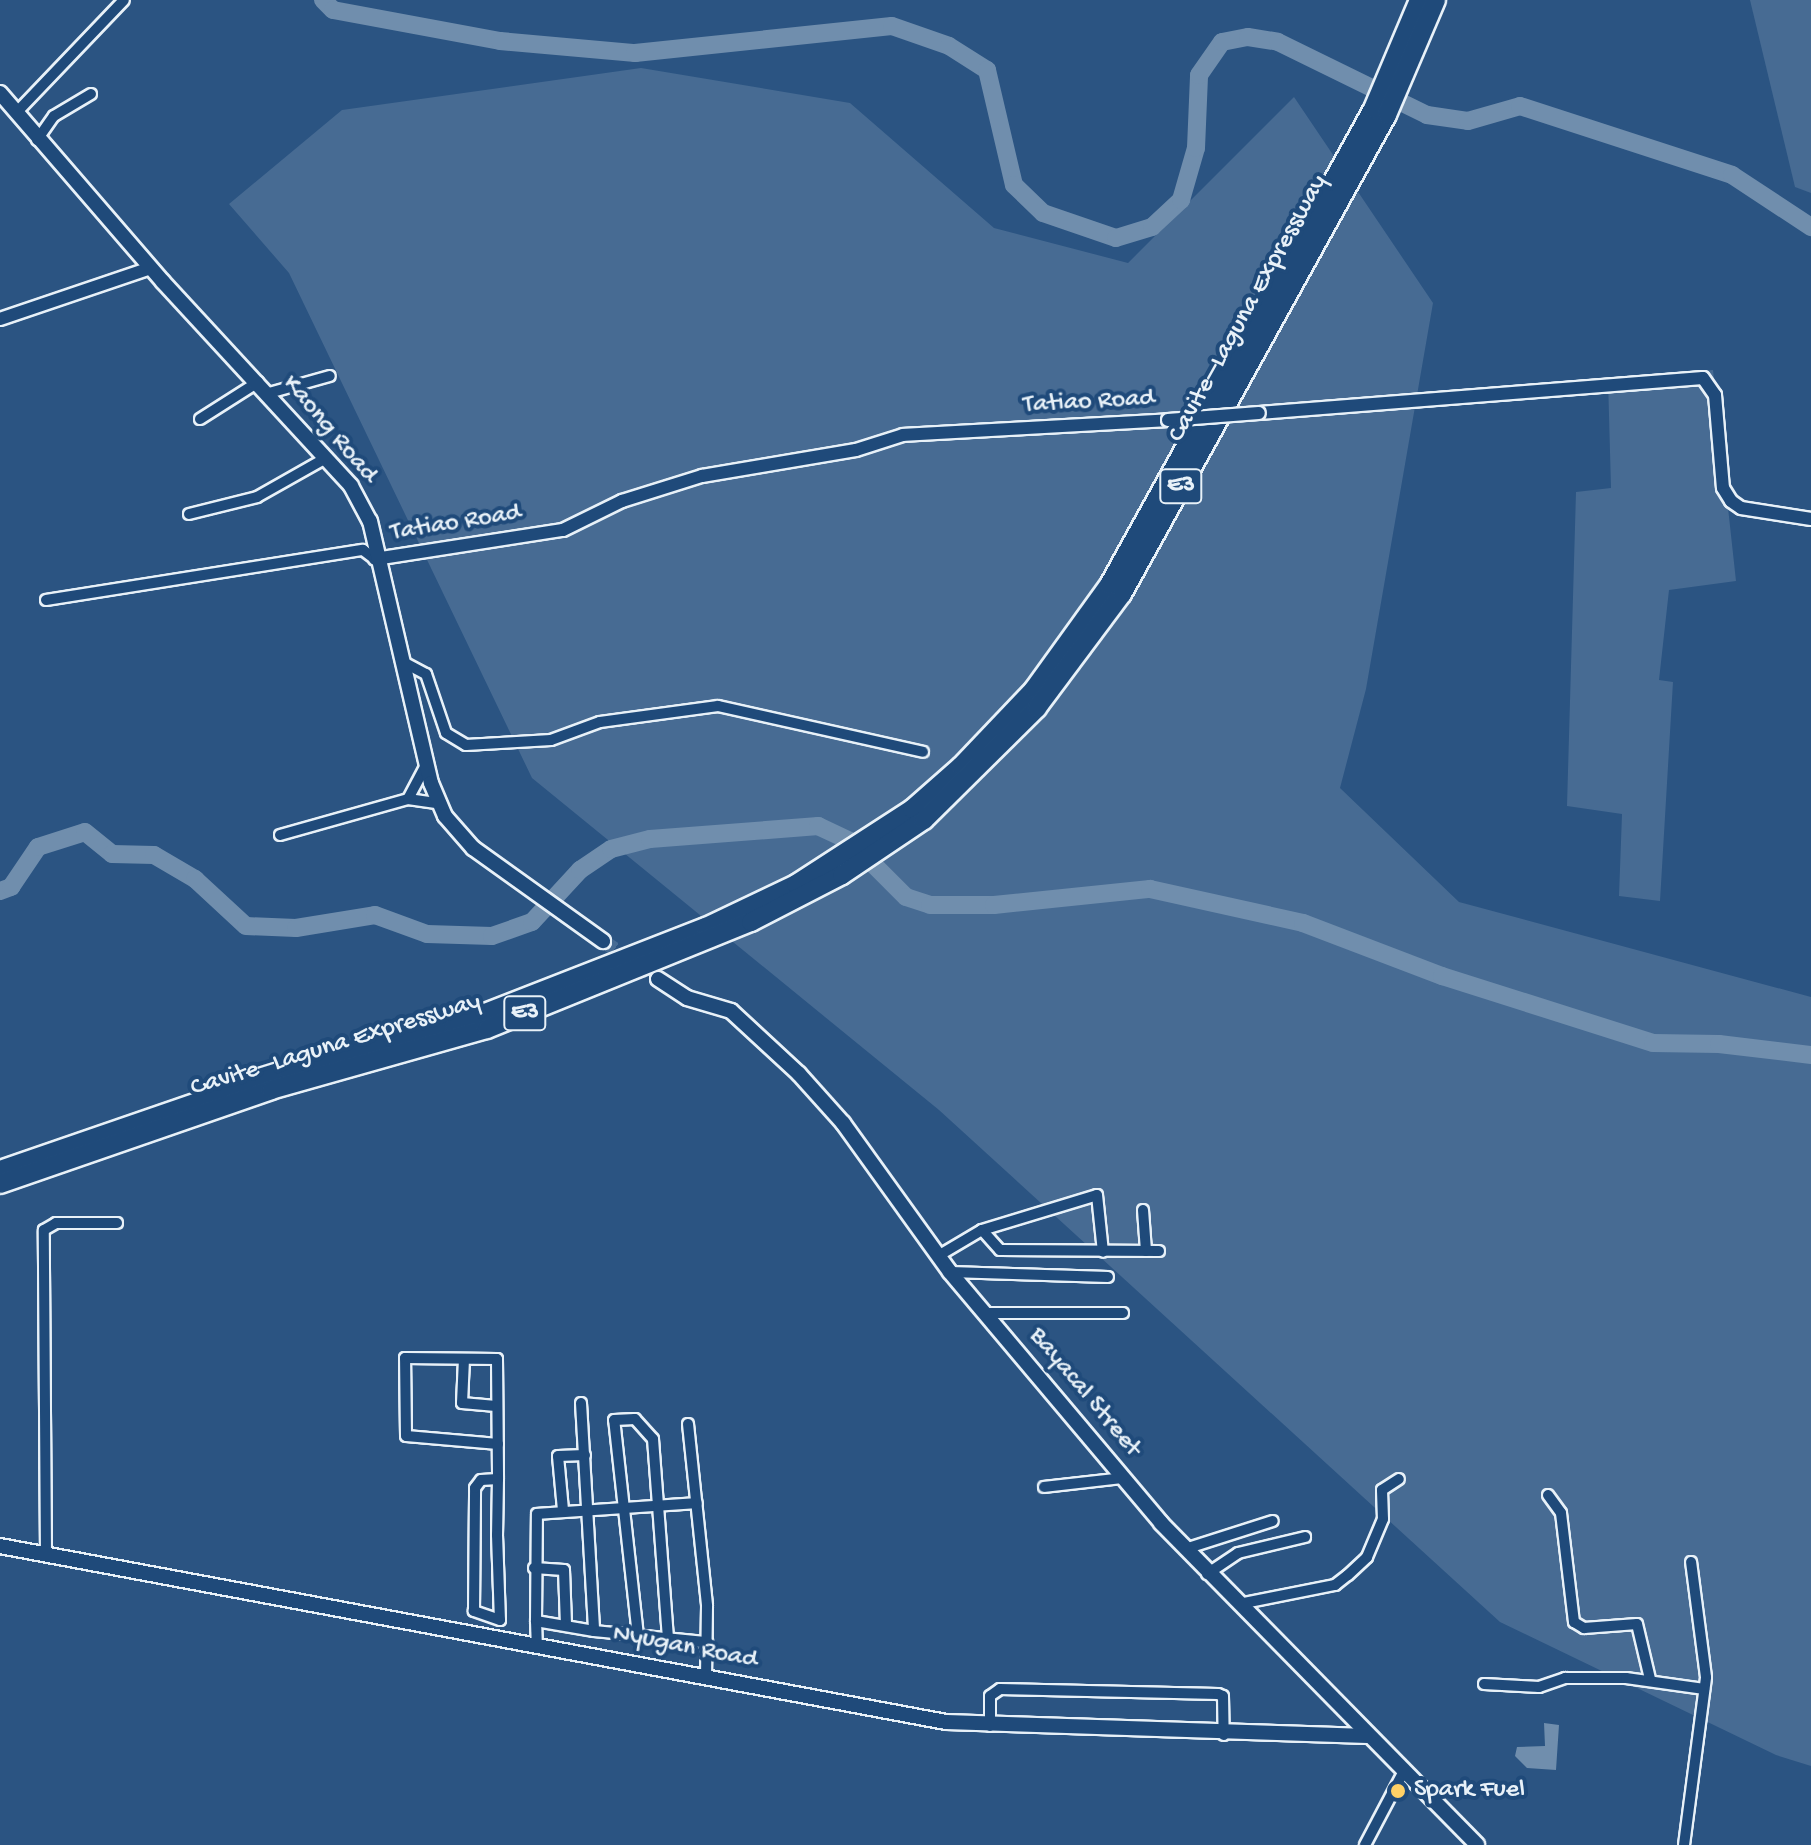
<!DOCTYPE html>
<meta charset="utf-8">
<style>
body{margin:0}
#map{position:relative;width:1811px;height:1845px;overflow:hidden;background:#2b5482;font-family:"Gochi Hand",sans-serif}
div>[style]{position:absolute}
.green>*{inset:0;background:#476b93}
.water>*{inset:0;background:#708ead}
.river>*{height:18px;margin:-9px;padding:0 9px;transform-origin:9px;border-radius:9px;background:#708ead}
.secondary-tunnel>*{height:14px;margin-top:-7px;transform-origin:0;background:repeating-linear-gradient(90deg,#476c94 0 14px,transparent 0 21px)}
.roads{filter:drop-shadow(2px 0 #e8f1f8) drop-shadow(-2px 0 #e8f1f8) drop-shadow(0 2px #e8f1f8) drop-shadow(0 -2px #e8f1f8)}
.minor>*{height:10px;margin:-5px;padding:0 5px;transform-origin:5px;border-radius:5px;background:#1f4a7a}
.tertiary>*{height:12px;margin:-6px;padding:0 6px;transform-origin:6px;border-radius:6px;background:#1f4a7a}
.secondary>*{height:14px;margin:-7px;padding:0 7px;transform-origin:7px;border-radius:7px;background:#1f4a7a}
.motorway>*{height:18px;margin:-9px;padding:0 9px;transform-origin:9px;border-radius:9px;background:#1f4a7a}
.bridges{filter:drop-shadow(2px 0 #e8f1f8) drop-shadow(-2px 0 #e8f1f8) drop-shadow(0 2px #e8f1f8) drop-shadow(0 -2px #e8f1f8)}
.tertiary-bridge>*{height:12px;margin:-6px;padding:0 6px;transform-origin:6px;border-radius:6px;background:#1f4a7a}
.dots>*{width:22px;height:22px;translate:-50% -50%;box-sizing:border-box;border:4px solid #1f4a7a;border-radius:50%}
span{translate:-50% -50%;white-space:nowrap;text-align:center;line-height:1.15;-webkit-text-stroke:8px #1f4a7a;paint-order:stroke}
.shield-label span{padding:2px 6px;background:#1f4a7a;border:2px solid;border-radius:6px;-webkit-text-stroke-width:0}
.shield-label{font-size:24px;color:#e8f1f8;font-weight:700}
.street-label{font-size:26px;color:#e8f1f8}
.poi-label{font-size:26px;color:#e8f1f8}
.left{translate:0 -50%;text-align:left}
</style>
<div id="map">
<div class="green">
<div style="clip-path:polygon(1750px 0,1811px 0,1811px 193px,1795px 187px)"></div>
<div style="clip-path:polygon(641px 68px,850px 103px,994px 228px,1128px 263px,1294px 97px,1433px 303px,1366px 689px,1340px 788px,1459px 902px,1811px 997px,1811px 1766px,1776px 1755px,1500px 1622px,939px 1110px,532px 778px,289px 273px,229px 204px,342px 110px)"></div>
<div style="clip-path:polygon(1713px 370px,1736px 581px,1669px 590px,1659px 680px,1673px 682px,1660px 901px,1619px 896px,1622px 814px,1567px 806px,1576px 492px,1611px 488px,1608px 379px)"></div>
</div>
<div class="water">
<div style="clip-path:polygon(1544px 1723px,1559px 1725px,1556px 1770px,1527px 1768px,1515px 1756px,1517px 1747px,1545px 1746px)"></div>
</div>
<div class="river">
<div style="left:323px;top:0;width:14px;rotate:45deg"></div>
<div style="left:333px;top:10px;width:170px;rotate:10.5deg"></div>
<div style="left:500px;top:41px;width:136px;rotate:5.1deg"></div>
<div style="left:635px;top:53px;width:258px;rotate:-6deg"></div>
<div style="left:892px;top:26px;width:60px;rotate:19.3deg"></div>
<div style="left:949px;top:46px;width:45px;rotate:32.3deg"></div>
<div style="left:987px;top:70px;width:118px;rotate:76.8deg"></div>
<div style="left:1014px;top:185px;width:40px;rotate:44deg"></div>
<div style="left:1043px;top:213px;width:77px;rotate:18.9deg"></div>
<div style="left:1116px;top:238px;width:38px;rotate:-17deg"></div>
<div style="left:1152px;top:227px;width:40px;rotate:-43deg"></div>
<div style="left:1181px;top:200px;width:54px;rotate:-73.9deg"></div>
<div style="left:1196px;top:148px;width:73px;rotate:-87.6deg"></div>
<div style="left:1199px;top:75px;width:40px;rotate:-55.1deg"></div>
<div style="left:1222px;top:42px;width:26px;rotate:-11deg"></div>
<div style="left:1248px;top:37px;width:30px;rotate:9deg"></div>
<div style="left:1278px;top:42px;width:166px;rotate:26.1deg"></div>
<div style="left:1427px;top:115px;width:41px;rotate:8.3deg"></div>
<div style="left:1468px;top:121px;width:54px;rotate:-16.1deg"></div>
<div style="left:1520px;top:106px;width:223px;rotate:18deg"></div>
<div style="left:1732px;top:175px;width:95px;rotate:33.4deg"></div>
<div style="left:0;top:891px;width:12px;rotate:-20deg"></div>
<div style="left:11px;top:887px;width:48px;rotate:-56deg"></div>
<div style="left:38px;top:847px;width:49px;rotate:-17.7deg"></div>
<div style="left:85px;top:832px;width:35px;rotate:39deg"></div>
<div style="left:112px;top:854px;width:42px;rotate:1.4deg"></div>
<div style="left:154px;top:855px;width:48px;rotate:30.3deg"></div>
<div style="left:195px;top:879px;width:69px;rotate:42.7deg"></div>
<div style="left:246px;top:926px;width:50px;rotate:2.3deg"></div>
<div style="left:296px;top:928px;width:80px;rotate:-9.3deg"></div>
<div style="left:375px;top:915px;width:55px;rotate:20.1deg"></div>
<div style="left:427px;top:934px;width:65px;rotate:1.8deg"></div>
<div style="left:492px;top:936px;width:42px;rotate:-19.3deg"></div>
<div style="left:532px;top:922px;width:71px;rotate:-47.3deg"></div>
<div style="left:580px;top:870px;width:37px;rotate:-34deg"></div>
<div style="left:611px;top:849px;width:40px;rotate:-14.4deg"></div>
<div style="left:650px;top:839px;width:169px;rotate:-4.4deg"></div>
<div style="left:818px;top:826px;width:35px;rotate:25deg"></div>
<div style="left:850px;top:841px;width:79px;rotate:45deg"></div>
<div style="left:906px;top:897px;width:25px;rotate:18deg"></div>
<div style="left:930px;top:905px;width:64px"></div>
<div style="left:994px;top:905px;width:157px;rotate:-5.9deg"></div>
<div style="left:1150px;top:889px;width:157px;rotate:12.5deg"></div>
<div style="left:1303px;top:923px;width:149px;rotate:20.9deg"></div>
<div style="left:1442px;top:976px;width:221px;rotate:17.6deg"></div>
<div style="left:1653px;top:1043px;width:66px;rotate:0.9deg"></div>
<div style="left:1719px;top:1044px;width:93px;rotate:6.8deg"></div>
</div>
<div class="secondary-tunnel">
<div style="left:603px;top:941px;width:67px;rotate:34.6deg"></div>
</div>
<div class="roads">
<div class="minor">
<div style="left:16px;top:113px;width:156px;rotate:-46.3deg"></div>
<div style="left:37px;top:140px;width:29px;rotate:-55deg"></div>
<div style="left:54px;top:116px;width:43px;rotate:-30.7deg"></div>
<div style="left:269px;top:393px;width:63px;rotate:-15.6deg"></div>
<div style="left:200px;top:419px;width:69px;rotate:-32.5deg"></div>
<div style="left:189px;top:514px;width:70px;rotate:-14deg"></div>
<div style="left:257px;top:497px;width:79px;rotate:-29.5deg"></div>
<div style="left:46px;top:600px;width:321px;rotate:-9deg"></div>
<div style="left:363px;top:550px;width:15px;rotate:37deg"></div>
<div style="left:403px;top:662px;width:26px;rotate:28deg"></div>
<div style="left:426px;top:674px;width:62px;rotate:71.3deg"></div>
<div style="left:446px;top:733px;width:23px;rotate:31deg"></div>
<div style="left:466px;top:745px;width:85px;rotate:-3.4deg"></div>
<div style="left:551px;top:740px;width:52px;rotate:-20.2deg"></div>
<div style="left:600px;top:722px;width:119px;rotate:-7.7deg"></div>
<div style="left:718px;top:706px;width:210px;rotate:12.6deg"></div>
<div style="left:408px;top:799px;width:40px;rotate:-62deg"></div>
<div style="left:280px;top:835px;width:133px;rotate:-15.7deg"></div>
<div style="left:408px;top:799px;width:30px;rotate:8deg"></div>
<div style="left:1143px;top:1210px;width:41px;rotate:85.8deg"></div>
<div style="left:982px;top:1230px;width:120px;rotate:-16.9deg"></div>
<div style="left:1097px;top:1195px;width:57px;rotate:84deg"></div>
<div style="left:938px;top:1256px;width:51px;rotate:-30.6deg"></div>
<div style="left:982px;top:1230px;width:27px;rotate:48deg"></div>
<div style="left:1000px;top:1250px;width:159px;rotate:0.4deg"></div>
<div style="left:950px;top:1272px;width:158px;rotate:1.8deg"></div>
<div style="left:987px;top:1313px;width:136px"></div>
<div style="left:464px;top:1359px;width:44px;rotate:92.6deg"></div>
<div style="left:462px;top:1403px;width:34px;rotate:5deg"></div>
<div style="left:581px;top:1403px;width:228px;rotate:86.7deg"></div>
<div style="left:594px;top:1631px;width:114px;rotate:5.6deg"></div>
<div style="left:688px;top:1424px;width:183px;rotate:84deg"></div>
<div style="left:707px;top:1606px;width:70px;rotate:90.8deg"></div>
<div style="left:498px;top:1444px;width:92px;rotate:-175deg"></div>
<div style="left:406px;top:1436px;width:78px;rotate:-90.7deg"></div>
<div style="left:405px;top:1358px;width:92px;rotate:0.6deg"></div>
<div style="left:497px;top:1359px;width:120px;rotate:89.5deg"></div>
<div style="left:498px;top:1479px;width:56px;rotate:91deg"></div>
<div style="left:497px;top:1535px;width:85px;rotate:88deg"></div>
<div style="left:500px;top:1620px;width:28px;rotate:-161deg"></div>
<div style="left:474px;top:1611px;width:123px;rotate:-89.5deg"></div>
<div style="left:475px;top:1488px;width:10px;rotate:-53deg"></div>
<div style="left:481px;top:1480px;width:17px;rotate:-3deg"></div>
<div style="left:1044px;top:1487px;width:80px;rotate:-6.5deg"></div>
<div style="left:1548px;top:1495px;width:22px;rotate:54deg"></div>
<div style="left:1561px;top:1513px;width:110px;rotate:83.2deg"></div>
<div style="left:1574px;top:1622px;width:12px;rotate:31deg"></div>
<div style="left:1584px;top:1628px;width:53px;rotate:-4.3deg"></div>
<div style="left:1637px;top:1624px;width:57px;rotate:76.7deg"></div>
<div style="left:563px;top:1510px;width:54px;rotate:-95.3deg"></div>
<div style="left:558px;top:1456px;width:27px;rotate:-2deg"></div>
<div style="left:1185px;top:1549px;width:92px;rotate:-17.7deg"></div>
<div style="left:46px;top:1553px;width:323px;rotate:-90.4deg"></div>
<div style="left:44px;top:1230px;width:14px;rotate:-30deg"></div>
<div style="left:56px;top:1223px;width:61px"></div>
<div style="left:534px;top:1568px;width:30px;rotate:4deg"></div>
<div style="left:564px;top:1570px;width:55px;rotate:87.9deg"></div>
<div style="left:1207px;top:1574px;width:37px;rotate:-34deg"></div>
<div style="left:1238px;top:1553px;width:69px;rotate:-13.4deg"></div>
<div style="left:1239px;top:1604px;width:98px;rotate:-11.2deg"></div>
<div style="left:1335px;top:1585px;width:16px;rotate:-38deg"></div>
<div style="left:1348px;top:1575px;width:26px;rotate:-43deg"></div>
<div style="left:1367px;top:1557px;width:41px;rotate:-67.2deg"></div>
<div style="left:1383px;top:1519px;width:29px;rotate:-92deg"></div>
<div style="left:1382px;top:1490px;width:20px;rotate:-33deg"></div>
<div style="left:536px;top:1621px;width:23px;rotate:88deg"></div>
<div style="left:594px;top:1631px;width:59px;rotate:-170.2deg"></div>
<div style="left:536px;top:1621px;width:107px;rotate:-89.5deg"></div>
<div style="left:537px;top:1514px;width:160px;rotate:-3.9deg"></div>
<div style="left:638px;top:1636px;width:217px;rotate:-96.3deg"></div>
<div style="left:614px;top:1420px;width:21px;rotate:-3deg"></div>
<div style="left:635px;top:1419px;width:27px;rotate:48deg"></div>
<div style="left:653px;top:1439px;width:200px;rotate:85.7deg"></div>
<div style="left:1484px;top:1684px;width:55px;rotate:3.1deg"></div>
<div style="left:1539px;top:1687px;width:28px;rotate:-19deg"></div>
<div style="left:1565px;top:1678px;width:61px"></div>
<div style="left:1626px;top:1678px;width:79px;rotate:8deg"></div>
<div style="left:990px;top:1726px;width:30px;rotate:-90deg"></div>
<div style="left:990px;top:1696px;width:12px;rotate:-35deg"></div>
<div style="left:1000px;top:1689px;width:218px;rotate:1.3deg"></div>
<div style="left:1218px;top:1694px;width:5px;rotate:22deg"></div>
<div style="left:1223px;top:1696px;width:39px;rotate:89deg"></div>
<div style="left:1365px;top:1845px;width:81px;rotate:-62.2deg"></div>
<div style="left:1684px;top:1845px;width:169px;rotate:-82.5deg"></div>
<div style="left:1706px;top:1677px;width:116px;rotate:-97.4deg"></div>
</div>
<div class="tertiary">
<div style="left:0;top:319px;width:159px;rotate:-18.7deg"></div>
<div style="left:1259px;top:413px;width:445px;rotate:-4.5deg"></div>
<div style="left:1703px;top:378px;width:21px;rotate:55deg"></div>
<div style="left:1715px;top:395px;width:93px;rotate:85.1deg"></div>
<div style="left:1723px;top:488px;width:15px;rotate:58deg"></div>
<div style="left:1731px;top:501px;width:12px;rotate:35deg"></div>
<div style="left:1741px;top:508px;width:71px;rotate:8.9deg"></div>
<div style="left:375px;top:559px;width:190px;rotate:-8.8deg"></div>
<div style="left:563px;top:530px;width:66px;rotate:-26.2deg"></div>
<div style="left:622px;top:501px;width:84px;rotate:-17.4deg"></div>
<div style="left:702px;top:476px;width:156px;rotate:-9.6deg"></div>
<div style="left:856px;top:450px;width:49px;rotate:-17.7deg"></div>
<div style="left:903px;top:435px;width:265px;rotate:-3.2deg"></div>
</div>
<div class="secondary">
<div style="left:0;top:93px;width:250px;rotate:49.2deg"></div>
<div style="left:163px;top:282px;width:277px;rotate:47.3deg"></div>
<div style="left:351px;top:486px;width:40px;rotate:62deg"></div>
<div style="left:370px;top:521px;width:269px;rotate:76.9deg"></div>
<div style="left:431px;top:783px;width:36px;rotate:67deg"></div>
<div style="left:445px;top:816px;width:43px;rotate:48.8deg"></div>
<div style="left:473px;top:848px;width:160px;rotate:35.6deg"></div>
<div style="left:658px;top:979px;width:35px;rotate:33deg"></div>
<div style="left:687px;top:998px;width:46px;rotate:16.5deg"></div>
<div style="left:731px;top:1011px;width:93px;rotate:42.8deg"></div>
<div style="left:799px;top:1074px;width:66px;rotate:48.1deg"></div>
<div style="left:843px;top:1123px;width:183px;rotate:54.3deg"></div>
<div style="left:950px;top:1272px;width:328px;rotate:49.9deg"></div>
<div style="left:1161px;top:1523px;width:451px;rotate:45.5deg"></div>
<div style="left:0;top:1546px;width:962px;rotate:10.54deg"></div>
<div style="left:946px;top:1722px;width:422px;rotate:1.9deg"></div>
</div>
<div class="motorway">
<div style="left:0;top:1170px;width:305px;rotate:-19deg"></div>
<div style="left:288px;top:1071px;width:172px;rotate:-15.5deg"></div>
<div style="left:454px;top:1025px;width:270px;rotate:-21.3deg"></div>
<div style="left:706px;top:927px;width:100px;rotate:-25.5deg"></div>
<div style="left:796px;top:884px;width:138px;rotate:-32.9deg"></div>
<div style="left:912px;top:809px;width:65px;rotate:-41.3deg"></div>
<div style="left:961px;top:766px;width:106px;rotate:-46.5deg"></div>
<div style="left:1034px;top:689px;width:128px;rotate:-54.2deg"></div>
<div style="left:1109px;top:585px;width:544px;rotate:-60.99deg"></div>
<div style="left:1373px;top:109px;width:118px;rotate:-67.1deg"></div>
<div style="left:0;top:1184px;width:287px;rotate:-19.1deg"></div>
<div style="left:271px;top:1090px;width:224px;rotate:-15.8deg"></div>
<div style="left:487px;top:1029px;width:285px;rotate:-22.1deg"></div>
<div style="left:751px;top:922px;width:102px;rotate:-27.3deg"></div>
<div style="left:842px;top:875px;width:99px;rotate:-33.9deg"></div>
<div style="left:924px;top:820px;width:159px;rotate:-44.7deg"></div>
<div style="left:1037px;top:708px;width:142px;rotate:-53.3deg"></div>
<div style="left:1122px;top:594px;width:547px;rotate:-61.05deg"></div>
<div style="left:1387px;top:115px;width:125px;rotate:-66.9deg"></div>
</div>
</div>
<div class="bridges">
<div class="tertiary-bridge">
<div style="left:1168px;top:420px;width:91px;rotate:-4.4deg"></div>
</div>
</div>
<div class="dots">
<div style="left:1398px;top:1791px;background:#ffd166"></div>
</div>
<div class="shield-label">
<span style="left:1181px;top:486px">E3</span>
<span style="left:525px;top:1013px">E3</span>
</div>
<div class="street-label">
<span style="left:1249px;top:309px;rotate:-61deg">Cavite–Laguna Expressway</span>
<span style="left:1089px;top:403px;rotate:-3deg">Tatiao Road</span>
<span style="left:329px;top:430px;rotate:50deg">Kaong Road</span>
<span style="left:456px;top:524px;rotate:-9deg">Tatiao Road</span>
<span style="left:336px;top:1046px;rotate:-17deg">Cavite–Laguna Expressway</span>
<span style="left:1084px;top:1393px;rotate:50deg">Bayacal Street</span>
<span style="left:685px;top:1648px;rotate:11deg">Nyugan Road</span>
</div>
<div class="poi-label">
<span class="left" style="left:1414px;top:1791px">Spark Fuel</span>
</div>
</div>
